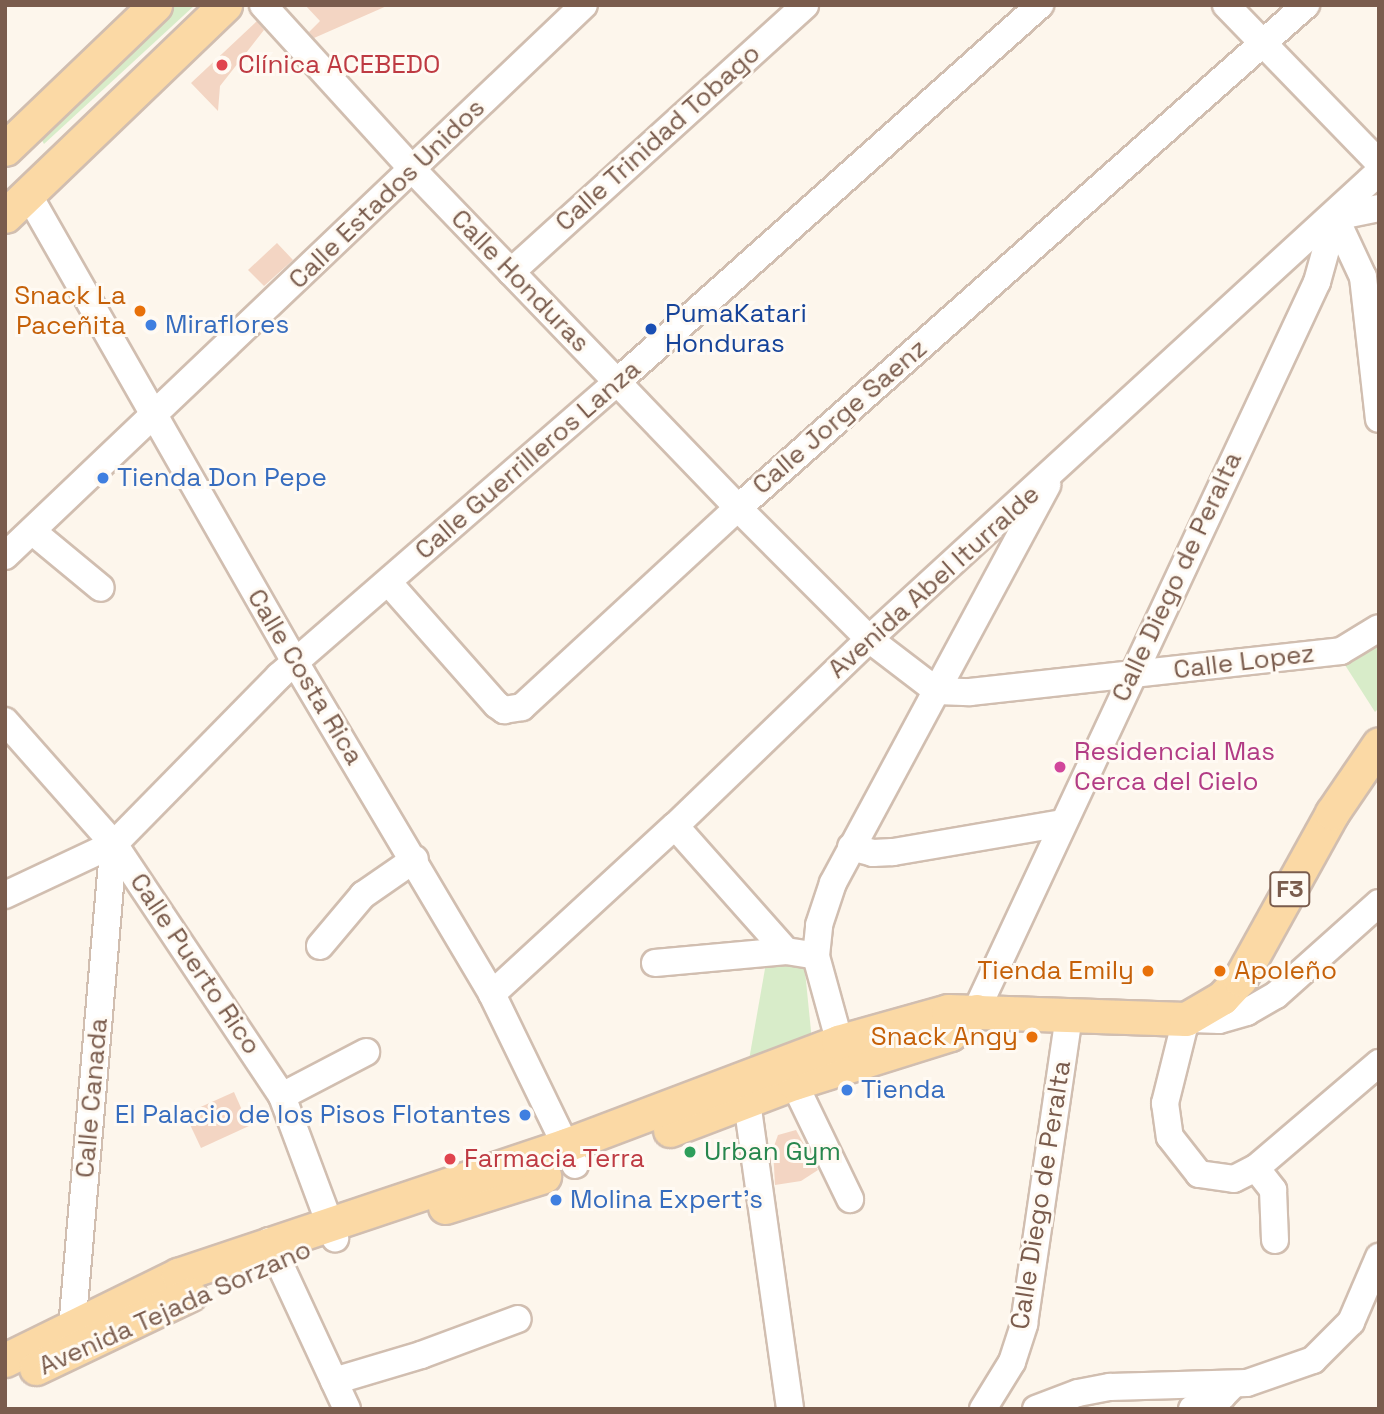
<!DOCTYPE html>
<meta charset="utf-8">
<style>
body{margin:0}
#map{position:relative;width:1384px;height:1414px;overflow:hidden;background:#fdf6ec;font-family:"Space Grotesk",sans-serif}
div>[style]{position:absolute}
.green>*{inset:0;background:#d8ecc9}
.building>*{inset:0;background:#f3d5c3}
.roads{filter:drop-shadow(2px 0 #d1beb0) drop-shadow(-2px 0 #d1beb0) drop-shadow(0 2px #d1beb0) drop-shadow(0 -2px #d1beb0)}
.minor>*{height:26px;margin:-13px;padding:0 13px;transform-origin:13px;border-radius:13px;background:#fff}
.major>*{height:33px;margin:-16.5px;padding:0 16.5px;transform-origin:16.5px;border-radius:16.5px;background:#fbd9a5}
.dots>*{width:19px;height:19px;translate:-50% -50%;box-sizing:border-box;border:4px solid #fffaf3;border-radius:50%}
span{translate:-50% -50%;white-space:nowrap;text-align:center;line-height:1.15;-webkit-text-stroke:6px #fffaf3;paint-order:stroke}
.shield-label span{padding:2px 5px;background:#fffaf3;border:2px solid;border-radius:5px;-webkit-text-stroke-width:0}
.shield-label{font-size:24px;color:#7a5c4d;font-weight:700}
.health-label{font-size:26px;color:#be3a42}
.left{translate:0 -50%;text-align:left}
.street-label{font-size:26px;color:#7a5c4d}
.food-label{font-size:26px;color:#c56008}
.right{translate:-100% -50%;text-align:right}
.transit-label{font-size:26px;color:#164399}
.shop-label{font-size:26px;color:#366cbe}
.hotel-label{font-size:26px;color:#b23c85}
.leisure-label{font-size:26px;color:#27864d}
.frame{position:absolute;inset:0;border:7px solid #7a5c4d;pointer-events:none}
</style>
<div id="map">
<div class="green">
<div style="clip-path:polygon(173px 5px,195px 5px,44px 144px,39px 135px)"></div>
<div style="clip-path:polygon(1379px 640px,1379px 708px,1375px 712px,1345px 665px)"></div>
<div style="clip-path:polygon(804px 961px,812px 1041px,749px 1060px,766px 963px)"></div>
</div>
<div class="building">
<div style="clip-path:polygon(305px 5px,389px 5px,314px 38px,309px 32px,320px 21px)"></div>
<div style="clip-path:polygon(257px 21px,264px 30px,220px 86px,218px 111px,191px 83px)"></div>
<div style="clip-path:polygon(277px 243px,293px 260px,264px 286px,248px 270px)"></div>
<div style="clip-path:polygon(234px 1092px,249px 1126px,201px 1148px,185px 1114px)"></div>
<div style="clip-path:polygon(796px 1130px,818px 1170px,801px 1181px,775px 1185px,773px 1149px,778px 1135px)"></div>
</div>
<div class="roads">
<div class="minor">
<div style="left:263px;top:5px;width:223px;rotate:47.7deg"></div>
<div style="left:413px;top:170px;width:469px;rotate:46.1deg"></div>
<div style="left:738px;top:508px;width:185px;rotate:45deg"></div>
<div style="left:869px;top:639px;width:86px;rotate:37.4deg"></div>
<div style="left:1226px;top:5px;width:220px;rotate:45.9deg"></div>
<div style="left:28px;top:194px;width:539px;rotate:60.29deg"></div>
<div style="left:295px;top:662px;width:386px;rotate:59.3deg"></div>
<div style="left:492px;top:994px;width:190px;rotate:64.1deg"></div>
<div style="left:1335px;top:217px;width:66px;rotate:65deg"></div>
<div style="left:1363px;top:277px;width:143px;rotate:83.6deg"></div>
<div style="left:1335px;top:217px;width:45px;rotate:-11.6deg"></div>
<div style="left:511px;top:272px;width:397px;rotate:-42.2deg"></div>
<div style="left:32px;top:531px;width:89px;rotate:39.6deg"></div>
<div style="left:5px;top:556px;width:799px;rotate:-43.58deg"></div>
<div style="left:388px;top:582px;width:164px;rotate:48.5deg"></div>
<div style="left:497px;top:705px;width:9px;rotate:36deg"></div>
<div style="left:504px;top:710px;width:18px;rotate:-9deg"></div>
<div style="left:522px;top:707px;width:294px;rotate:-42.7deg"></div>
<div style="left:738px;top:508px;width:759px;rotate:-41.53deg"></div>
<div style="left:937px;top:691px;width:33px;rotate:2deg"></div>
<div style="left:970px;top:692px;width:373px;rotate:-6.3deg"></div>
<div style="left:1341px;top:651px;width:44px;rotate:-31.2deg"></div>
<div style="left:5px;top:721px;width:164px;rotate:48.5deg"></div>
<div style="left:114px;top:844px;width:303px;rotate:56.3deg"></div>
<div style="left:282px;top:1096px;width:152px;rotate:69.5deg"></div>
<div style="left:675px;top:826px;width:167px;rotate:48.4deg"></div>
<div style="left:786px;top:951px;width:30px;rotate:9deg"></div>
<div style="left:851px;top:847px;width:23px;rotate:15deg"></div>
<div style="left:873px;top:853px;width:20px;rotate:-3deg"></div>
<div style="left:893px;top:852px;width:172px;rotate:-9.7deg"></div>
<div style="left:5px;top:895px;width:120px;rotate:-25.1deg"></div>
<div style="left:114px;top:844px;width:235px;rotate:-45.5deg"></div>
<div style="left:279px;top:676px;width:448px;rotate:-41deg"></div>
<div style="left:617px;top:382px;width:567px;rotate:-41.71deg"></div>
<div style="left:1379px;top:903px;width:138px;rotate:138.2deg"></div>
<div style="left:1276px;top:995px;width:34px;rotate:150deg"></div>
<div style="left:1247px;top:1012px;width:29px;rotate:164deg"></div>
<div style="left:1219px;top:1020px;width:33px;rotate:-178deg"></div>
<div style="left:1186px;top:1019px;width:87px;rotate:104deg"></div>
<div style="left:1165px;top:1103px;width:34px;rotate:82deg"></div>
<div style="left:1170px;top:1137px;width:47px;rotate:51.9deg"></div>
<div style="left:1199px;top:1174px;width:35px;rotate:8deg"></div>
<div style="left:1234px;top:1179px;width:25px;rotate:-27deg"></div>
<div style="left:1256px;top:1168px;width:162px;rotate:-40.5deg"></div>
<div style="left:320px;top:946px;width:67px;rotate:-49.9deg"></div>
<div style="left:363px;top:895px;width:63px;rotate:-34.7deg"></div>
<div style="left:655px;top:963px;width:132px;rotate:-5.2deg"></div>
<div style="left:492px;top:994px;width:248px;rotate:-42.6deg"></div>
<div style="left:675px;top:826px;width:269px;rotate:-43.9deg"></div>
<div style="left:869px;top:639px;width:692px;rotate:-42.48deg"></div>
<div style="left:976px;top:1011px;width:805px;rotate:-64.93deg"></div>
<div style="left:1317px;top:282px;width:67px;rotate:-74.5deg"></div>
<div style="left:844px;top:1058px;width:106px;rotate:-105.4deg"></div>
<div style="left:816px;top:956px;width:31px;rotate:-84deg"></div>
<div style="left:819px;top:925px;width:44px;rotate:-71.6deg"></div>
<div style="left:833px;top:883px;width:452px;rotate:-61.7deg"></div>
<div style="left:794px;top:1083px;width:129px;rotate:64.2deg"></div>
<div style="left:282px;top:1096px;width:95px;rotate:-27.6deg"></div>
<div style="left:747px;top:1102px;width:310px;rotate:82deg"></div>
<div style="left:1256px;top:1168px;width:28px;rotate:52deg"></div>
<div style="left:1273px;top:1190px;width:50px;rotate:87.7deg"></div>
<div style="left:269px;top:1241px;width:185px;rotate:65.1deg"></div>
<div style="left:71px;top:1341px;width:499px;rotate:-85.1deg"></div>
<div style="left:334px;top:1381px;width:91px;rotate:-16.6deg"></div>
<div style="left:421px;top:1355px;width:103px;rotate:-20.4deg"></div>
<div style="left:983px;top:1409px;width:55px;rotate:-58.3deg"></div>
<div style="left:1012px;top:1362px;width:40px;rotate:-72deg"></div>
<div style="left:1024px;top:1324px;width:312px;rotate:-81.7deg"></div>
<div style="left:1036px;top:1409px;width:45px;rotate:-20.9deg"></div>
<div style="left:1078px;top:1393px;width:33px;rotate:-11deg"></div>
<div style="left:1110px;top:1387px;width:137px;rotate:-1.7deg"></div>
<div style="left:1247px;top:1383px;width:70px;rotate:-19.2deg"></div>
<div style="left:1313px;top:1360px;width:54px;rotate:-45deg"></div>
<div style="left:1351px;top:1322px;width:71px;rotate:-66.7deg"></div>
<div style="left:1192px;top:1409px;width:33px;rotate:-23deg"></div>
<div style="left:1222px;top:1396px;width:14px;rotate:-45deg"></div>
</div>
<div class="major">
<div style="left:5px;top:149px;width:208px;rotate:-43.8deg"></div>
<div style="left:5px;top:216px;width:305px;rotate:-43.8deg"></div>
<div style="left:670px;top:1130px;width:133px;rotate:-20.8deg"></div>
<div style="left:794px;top:1083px;width:164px;rotate:-17.4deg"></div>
<div style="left:950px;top:1034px;width:35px;rotate:-41deg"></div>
<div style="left:445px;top:1207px;width:104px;rotate:-17.4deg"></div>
<div style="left:5px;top:1360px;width:193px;rotate:-26.2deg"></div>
<div style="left:178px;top:1275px;width:409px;rotate:-18.5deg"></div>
<div style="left:566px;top:1145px;width:291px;rotate:-20.7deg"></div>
<div style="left:838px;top:1042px;width:114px;rotate:-15.7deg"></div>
<div style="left:948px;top:1011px;width:238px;rotate:1.9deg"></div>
<div style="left:1186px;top:1019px;width:42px;rotate:-30.3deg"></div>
<div style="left:1222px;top:998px;width:26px;rotate:-47deg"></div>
<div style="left:1240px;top:979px;width:190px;rotate:-61deg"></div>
<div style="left:1332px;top:813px;width:83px;rotate:-55.7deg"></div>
<div style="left:36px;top:1368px;width:170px;rotate:-25.5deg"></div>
</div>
</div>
<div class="dots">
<div style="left:222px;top:65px;background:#e0444e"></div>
<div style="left:140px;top:311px;background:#e8710a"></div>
<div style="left:151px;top:325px;background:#3f7fe0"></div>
<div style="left:651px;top:329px;background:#1a4fb4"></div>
<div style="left:103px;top:478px;background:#3f7fe0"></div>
<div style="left:1060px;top:767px;background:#d1479c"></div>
<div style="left:1148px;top:971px;background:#e8710a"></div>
<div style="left:1220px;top:971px;background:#e8710a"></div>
<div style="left:1032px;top:1037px;background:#e8710a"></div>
<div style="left:847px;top:1090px;background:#3f7fe0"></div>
<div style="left:525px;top:1115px;background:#3f7fe0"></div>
<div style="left:690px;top:1152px;background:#2e9e5b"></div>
<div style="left:450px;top:1159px;background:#e0444e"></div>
<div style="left:556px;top:1200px;background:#3f7fe0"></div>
</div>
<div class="shield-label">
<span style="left:1290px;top:889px">F3</span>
</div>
<div class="health-label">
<span class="left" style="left:238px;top:65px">Clínica ACEBEDO</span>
<span class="left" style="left:464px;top:1159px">Farmacia Terra</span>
</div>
<div class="street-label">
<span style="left:658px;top:138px;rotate:-42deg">Calle Trinidad Tobago</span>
<span style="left:387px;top:194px;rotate:-44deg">Calle Estados Unidos</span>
<span style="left:520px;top:281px;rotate:46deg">Calle Honduras</span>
<span style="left:840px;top:417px;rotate:-41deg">Calle Jorge Saenz</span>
<span style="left:528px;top:460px;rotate:-41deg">Calle Guerrilleros Lanza</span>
<span style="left:1177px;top:577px;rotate:-65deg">Calle Diego de Peralta</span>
<span style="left:934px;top:582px;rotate:-42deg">Avenida Abel Iturralde</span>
<span style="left:1244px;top:662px;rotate:-7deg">Calle Lopez</span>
<span style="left:305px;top:677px;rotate:59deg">Calle Costa Rica</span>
<span style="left:195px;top:964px;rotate:56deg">Calle Puerto Rico</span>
<span style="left:92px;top:1098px;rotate:-85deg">Calle Canada</span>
<span style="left:1041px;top:1195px;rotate:-81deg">Calle Diego de Peralta</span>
<span style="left:175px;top:1308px;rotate:-24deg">Avenida Tejada Sorzano</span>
</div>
<div class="food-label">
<span class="right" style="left:126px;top:311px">Snack La<br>Paceñita</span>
<span class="right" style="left:1134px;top:971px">Tienda Emily</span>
<span class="left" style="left:1234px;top:971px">Apoleño</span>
<span class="right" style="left:1018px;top:1037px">Snack Angy</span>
</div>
<div class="transit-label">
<span class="left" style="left:665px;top:329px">PumaKatari<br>Honduras</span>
</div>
<div class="shop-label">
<span class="left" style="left:165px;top:325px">Miraflores</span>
<span class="left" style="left:117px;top:478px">Tienda Don Pepe</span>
<span class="left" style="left:861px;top:1090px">Tienda</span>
<span class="right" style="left:511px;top:1115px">El Palacio de los Pisos Flotantes</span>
<span class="left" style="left:570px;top:1200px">Molina Expert's</span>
</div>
<div class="hotel-label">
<span class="left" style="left:1074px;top:767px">Residencial Mas<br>Cerca del Cielo</span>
</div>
<div class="leisure-label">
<span class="left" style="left:704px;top:1152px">Urban Gym</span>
</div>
<div class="frame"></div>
</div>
